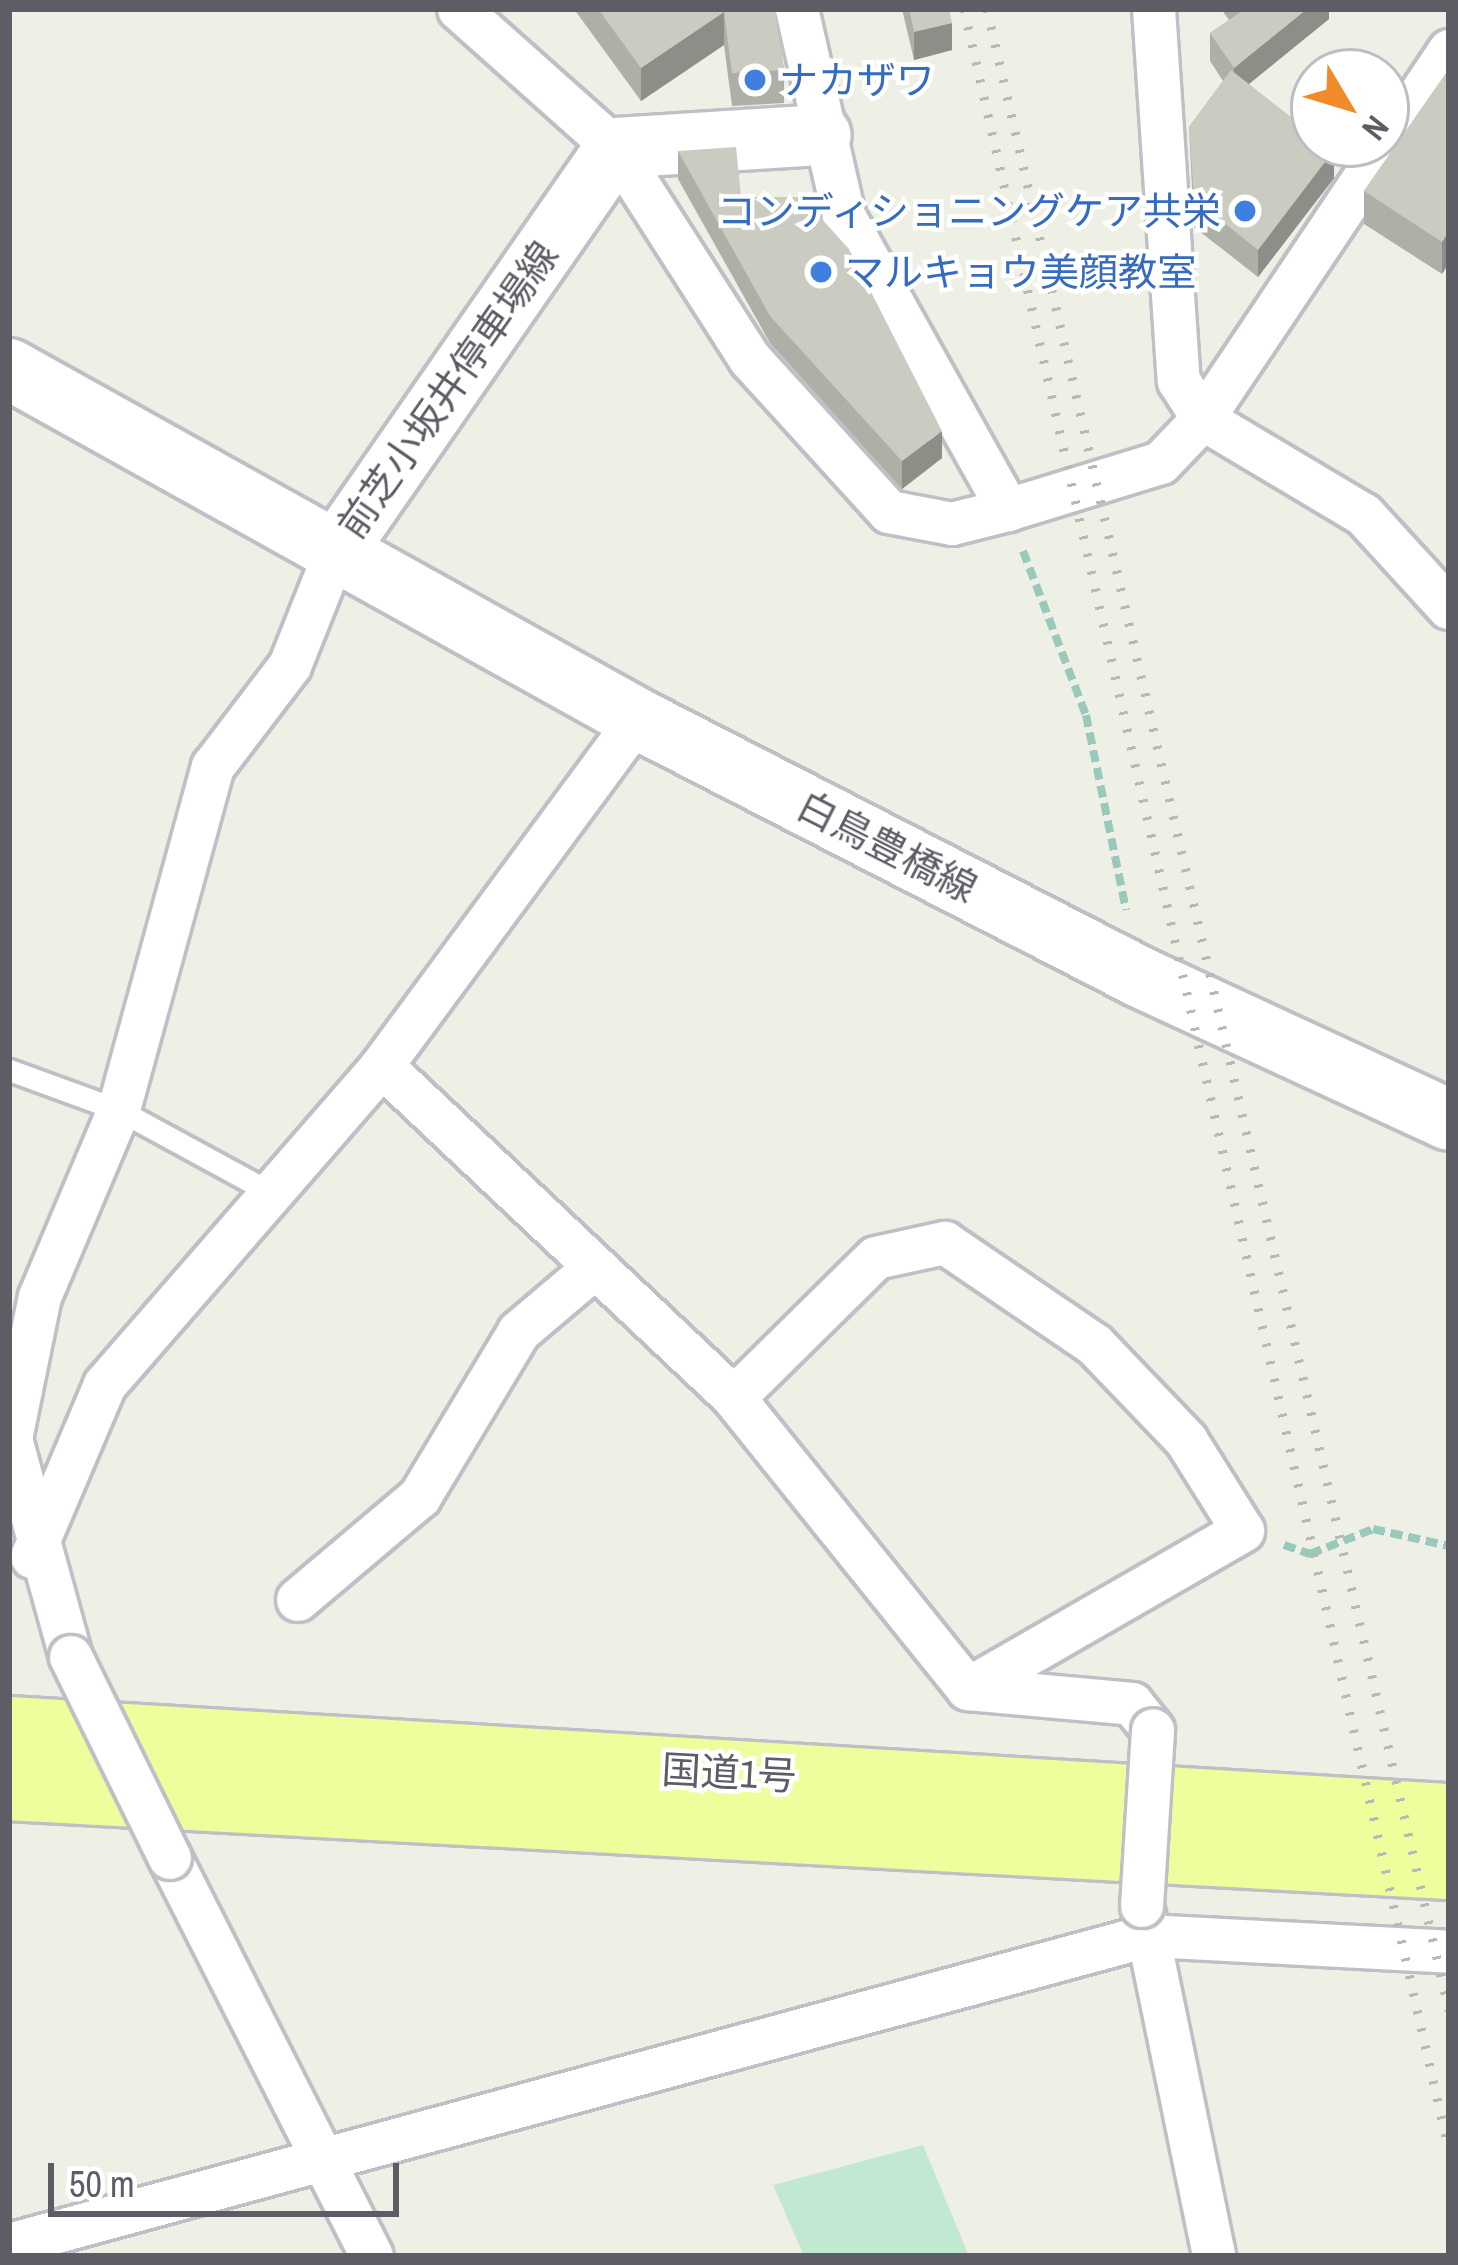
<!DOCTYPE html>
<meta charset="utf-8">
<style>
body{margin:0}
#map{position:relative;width:1458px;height:2265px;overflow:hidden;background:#eef0e5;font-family:"Archivo Narrow","Noto Sans JP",sans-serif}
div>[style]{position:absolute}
.green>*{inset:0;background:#c1e8d1}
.path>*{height:8px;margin-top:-4px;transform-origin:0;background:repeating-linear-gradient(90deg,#99c9ba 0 12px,transparent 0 18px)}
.roads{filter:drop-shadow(3px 0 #bfbfc6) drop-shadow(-3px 0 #bfbfc6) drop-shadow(0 3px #bfbfc6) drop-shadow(0 -3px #bfbfc6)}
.service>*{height:21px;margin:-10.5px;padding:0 10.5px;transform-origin:10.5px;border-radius:10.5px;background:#fff}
.minor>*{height:42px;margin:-21px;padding:0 21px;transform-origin:21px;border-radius:21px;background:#fff}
.secondary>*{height:60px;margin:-30px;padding:0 30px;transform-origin:30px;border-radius:30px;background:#fff}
.trunk>*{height:66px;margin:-33px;padding:0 33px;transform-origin:33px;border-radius:33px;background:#ecff9c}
.rail>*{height:9px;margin-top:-4.5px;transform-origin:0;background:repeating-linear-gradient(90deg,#b8b8b9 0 3px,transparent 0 18px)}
.bridges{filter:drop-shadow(3px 0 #bfbfc6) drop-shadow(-3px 0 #bfbfc6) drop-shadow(0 3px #bfbfc6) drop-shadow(0 -3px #bfbfc6)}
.minor-bridge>*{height:42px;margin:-21px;padding:0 21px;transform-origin:21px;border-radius:21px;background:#fff}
.wall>*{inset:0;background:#aeafa6}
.shaded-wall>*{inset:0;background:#8d8e87}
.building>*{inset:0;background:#cacbc1}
.dots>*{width:33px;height:33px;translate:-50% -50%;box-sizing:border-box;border:6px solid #fff;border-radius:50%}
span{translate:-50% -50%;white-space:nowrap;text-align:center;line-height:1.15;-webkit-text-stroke:9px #fff;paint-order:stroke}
.shop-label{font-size:39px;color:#366cbe}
.left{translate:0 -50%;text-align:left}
.right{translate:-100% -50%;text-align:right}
.street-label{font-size:39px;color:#5d5d66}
.frame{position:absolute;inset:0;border:12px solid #5d5d66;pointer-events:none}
.north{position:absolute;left:1290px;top:48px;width:120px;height:120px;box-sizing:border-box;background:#fff;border:3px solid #bebec2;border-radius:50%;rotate:128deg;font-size:33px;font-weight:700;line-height:48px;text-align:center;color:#5d5d66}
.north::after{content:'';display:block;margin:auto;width:42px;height:54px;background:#f18b2a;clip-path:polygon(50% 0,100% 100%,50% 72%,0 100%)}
.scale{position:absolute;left:48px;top:2163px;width:351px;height:54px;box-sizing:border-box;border:6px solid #5d5d66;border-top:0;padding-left:15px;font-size:36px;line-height:42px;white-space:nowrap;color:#5d5d66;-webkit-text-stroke:9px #fff;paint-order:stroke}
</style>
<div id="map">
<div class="green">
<div style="clip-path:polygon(923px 2145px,969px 2256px,804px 2256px,773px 2185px)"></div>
</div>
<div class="path">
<div style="left:1023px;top:551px;width:176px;rotate:69deg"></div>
<div style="left:1086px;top:715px;width:199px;rotate:78.4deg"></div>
<div style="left:1284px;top:1545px;width:28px;rotate:19deg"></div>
<div style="left:1310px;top:1554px;width:68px;rotate:-21.6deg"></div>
<div style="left:1373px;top:1529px;width:78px;rotate:12.6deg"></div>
</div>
<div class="roads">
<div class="service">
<div style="left:9px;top:1070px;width:117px;rotate:20deg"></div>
<div style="left:119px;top:1110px;width:173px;rotate:28.6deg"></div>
</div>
<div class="minor">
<div style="left:459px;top:9px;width:209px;rotate:41.7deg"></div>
<div style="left:615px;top:148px;width:250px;rotate:57.4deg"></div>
<div style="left:750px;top:359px;width:207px;rotate:47.7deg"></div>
<div style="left:889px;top:512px;width:64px;rotate:10.8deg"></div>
<div style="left:952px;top:524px;width:58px;rotate:-14deg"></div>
<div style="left:1008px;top:510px;width:160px;rotate:-17.1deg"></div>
<div style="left:1161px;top:463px;width:61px;rotate:-46.3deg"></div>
<div style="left:1203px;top:419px;width:187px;rotate:30.8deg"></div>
<div style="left:1364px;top:515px;width:126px;rotate:47.6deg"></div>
<div style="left:797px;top:9px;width:212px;rotate:77.2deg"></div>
<div style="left:844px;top:216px;width:337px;rotate:60.8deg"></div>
<div style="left:1154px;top:9px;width:373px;rotate:86.2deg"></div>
<div style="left:1179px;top:381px;width:45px;rotate:57.7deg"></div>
<div style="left:1203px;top:419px;width:443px;rotate:-56.2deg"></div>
<div style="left:382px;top:1066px;width:484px;rotate:43.3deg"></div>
<div style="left:734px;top:1398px;width:373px;rotate:51.2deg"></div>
<div style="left:968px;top:1689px;width:165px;rotate:5.2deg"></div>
<div style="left:1132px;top:1704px;width:33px;rotate:51deg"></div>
<div style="left:734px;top:1398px;width:199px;rotate:-44.6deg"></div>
<div style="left:876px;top:1258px;width:71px;rotate:-12.3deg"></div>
<div style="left:945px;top:1243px;width:181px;rotate:34.2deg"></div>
<div style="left:1095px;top:1345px;width:132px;rotate:46.2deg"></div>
<div style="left:1186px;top:1440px;width:107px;rotate:57.9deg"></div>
<div style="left:1243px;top:1531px;width:317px;rotate:150.1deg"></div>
<div style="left:32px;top:1557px;width:187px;rotate:-67deg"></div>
<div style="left:105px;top:1385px;width:422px;rotate:-49deg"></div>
<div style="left:382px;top:1066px;width:431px;rotate:-53.6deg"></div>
<div style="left:298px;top:1600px;width:160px;rotate:-40.2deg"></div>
<div style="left:420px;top:1497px;width:192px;rotate:-59deg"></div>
<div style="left:519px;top:1332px;width:94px;rotate:-40.3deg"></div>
<div style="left:71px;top:1657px;width:226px;rotate:-105.4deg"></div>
<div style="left:11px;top:1439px;width:145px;rotate:-78.5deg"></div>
<div style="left:40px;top:1297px;width:203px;rotate:-67.1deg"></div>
<div style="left:119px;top:1110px;width:356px;rotate:-74.7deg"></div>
<div style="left:213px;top:767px;width:127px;rotate:-52.7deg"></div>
<div style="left:290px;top:666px;width:122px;rotate:-68.3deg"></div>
<div style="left:170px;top:1858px;width:446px;rotate:63.1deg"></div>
<div style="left:1144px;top:1914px;width:349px;rotate:78.4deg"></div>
<div style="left:9px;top:2245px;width:1180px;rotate:-15.18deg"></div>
<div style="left:1148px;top:1936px;width:301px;rotate:3deg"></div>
</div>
<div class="secondary">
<div style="left:9px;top:369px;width:720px;rotate:29.09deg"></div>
<div style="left:638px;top:719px;width:564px;rotate:27.2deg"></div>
<div style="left:1140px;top:977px;width:340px;rotate:24.8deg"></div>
<div style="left:335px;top:553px;width:492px;rotate:-55.3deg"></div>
<div style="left:615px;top:148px;width:206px;rotate:-3.6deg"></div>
</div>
<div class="trunk">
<div style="left:9px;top:1730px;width:1443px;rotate:3.46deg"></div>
<div style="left:9px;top:1787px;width:1442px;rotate:3.14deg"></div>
</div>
</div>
<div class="rail">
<div style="left:964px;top:9px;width:2195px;rotate:77.24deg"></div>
<div style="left:987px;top:9px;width:2054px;rotate:77deg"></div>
</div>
<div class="bridges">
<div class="minor-bridge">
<div style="left:71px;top:1657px;width:224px;rotate:63.8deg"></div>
<div style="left:1142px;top:1906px;width:176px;rotate:-86.4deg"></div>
</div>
</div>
<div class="wall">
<div style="clip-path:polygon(574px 9px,775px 9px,784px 70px,784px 103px,732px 106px,724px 45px,641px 101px)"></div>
<div style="clip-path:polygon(902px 9px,949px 9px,952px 50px,914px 60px)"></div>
<div style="clip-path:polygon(1221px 9px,1329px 9px,1329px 19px,1249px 84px,1334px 178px,1258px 277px,1194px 227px,1189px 127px,1223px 81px,1210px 61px,1210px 33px,1229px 20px)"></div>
<div style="clip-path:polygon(1449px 69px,1442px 274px,1364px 224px,1364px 191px)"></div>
<div style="clip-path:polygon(678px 151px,741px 197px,942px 458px,902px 489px,770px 343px,678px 179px)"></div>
</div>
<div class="shaded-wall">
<div style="clip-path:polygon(1307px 9px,1329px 9px,1329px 19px,1234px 96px,1234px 68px)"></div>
<div style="clip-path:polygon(724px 12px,724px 45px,641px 101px,641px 68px)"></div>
<div style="clip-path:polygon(952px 23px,952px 50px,914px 60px,914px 32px)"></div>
<div style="clip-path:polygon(1334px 150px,1334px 178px,1258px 277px,1258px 250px)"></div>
<div style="clip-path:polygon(1449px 230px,1449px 263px,1442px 274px,1442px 242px)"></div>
<div style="clip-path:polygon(942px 431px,942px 458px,902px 489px,902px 461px)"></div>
</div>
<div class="building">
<div style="clip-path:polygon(598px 9px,775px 9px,784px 70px,732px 73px,724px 12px,641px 68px)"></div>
<div style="clip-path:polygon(909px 9px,949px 9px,952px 23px,914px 32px)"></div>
<div style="clip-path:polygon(1240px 9px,1307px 9px,1234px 68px,1210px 33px,1242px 11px)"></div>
<div style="clip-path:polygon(1449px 69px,1449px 230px,1442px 242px,1364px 191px)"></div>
<div style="clip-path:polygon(1231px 70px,1314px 135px,1314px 144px,1326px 144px,1334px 150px,1258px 250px,1194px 199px,1189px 127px)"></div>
<div style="clip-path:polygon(736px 147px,741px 197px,798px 197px,820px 217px,849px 249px,942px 431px,902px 461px,770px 316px,678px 151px)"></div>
</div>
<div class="dots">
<div style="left:755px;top:80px;background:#3f7fe0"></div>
<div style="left:1245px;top:211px;background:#3f7fe0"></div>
<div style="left:821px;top:272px;background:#3f7fe0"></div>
</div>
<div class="shop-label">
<span class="left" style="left:779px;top:80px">ナカザワ</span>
<span class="right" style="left:1221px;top:211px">コンディショニングケア共栄</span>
<span class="left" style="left:845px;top:272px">マルキョウ美顔教室</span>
</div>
<div class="street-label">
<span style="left:448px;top:390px;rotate:-55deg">前芝小坂井停車場線</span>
<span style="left:887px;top:847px;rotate:27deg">白鳥豊橋線</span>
<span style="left:729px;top:1773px;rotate:3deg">国道1号</span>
</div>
<div class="frame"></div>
<div class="north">N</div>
<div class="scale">50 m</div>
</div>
